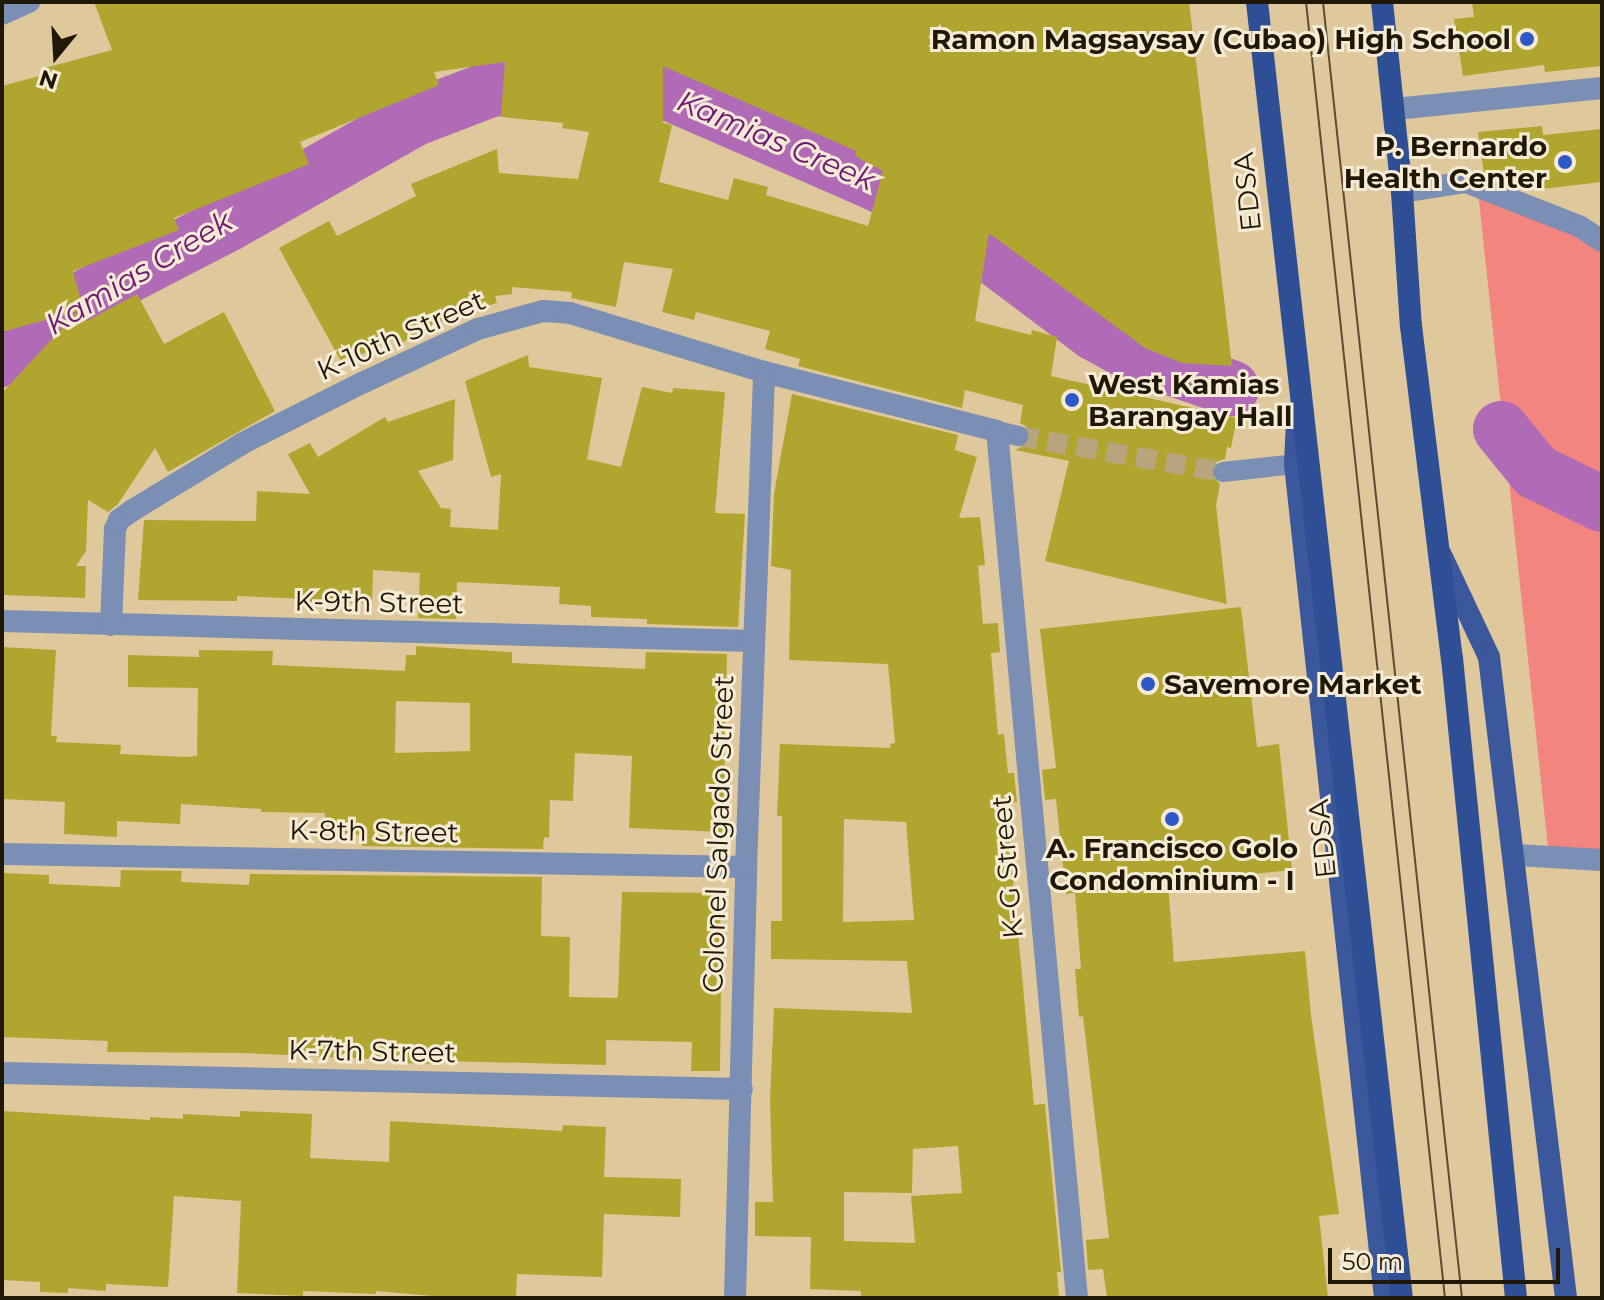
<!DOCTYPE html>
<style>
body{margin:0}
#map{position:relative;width:1604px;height:1300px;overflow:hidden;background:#dfc89b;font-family:Montserrat,sans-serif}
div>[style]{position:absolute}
.green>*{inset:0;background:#f2857f}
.river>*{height:56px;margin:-28px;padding:0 28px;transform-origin:28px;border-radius:28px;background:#b16ab6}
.building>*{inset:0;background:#b0a62f}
.pedestrian-tunnel>*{height:20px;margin-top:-10px;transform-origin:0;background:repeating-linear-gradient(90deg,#b9a57d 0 20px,transparent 0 30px)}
.pedestrian>*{height:20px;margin:-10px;padding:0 10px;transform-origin:10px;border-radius:10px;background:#7b8eb4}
.minor>*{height:22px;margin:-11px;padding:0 11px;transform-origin:11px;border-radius:11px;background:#7b8eb4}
.primary>*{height:22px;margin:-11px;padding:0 11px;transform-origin:11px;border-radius:11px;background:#3a589b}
.trunk>*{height:22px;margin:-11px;padding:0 11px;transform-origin:11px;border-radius:11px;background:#2e4e96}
.tram>*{height:2px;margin:-1px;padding:0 1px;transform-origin:1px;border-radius:1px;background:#594d33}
.dots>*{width:22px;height:22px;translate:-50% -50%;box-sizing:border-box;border:4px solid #f6ebd4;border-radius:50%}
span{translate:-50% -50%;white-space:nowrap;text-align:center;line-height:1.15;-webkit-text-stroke:6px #f6ebd4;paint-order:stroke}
.poi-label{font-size:28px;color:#201806;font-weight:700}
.right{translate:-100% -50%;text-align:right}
.left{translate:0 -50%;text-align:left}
.street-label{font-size:28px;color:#201806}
.water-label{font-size:30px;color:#6f1777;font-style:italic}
.frame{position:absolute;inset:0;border:4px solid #201806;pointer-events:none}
.north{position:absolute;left:16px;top:16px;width:80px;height:80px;-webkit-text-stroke:6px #f6ebd4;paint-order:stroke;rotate:198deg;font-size:22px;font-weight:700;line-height:32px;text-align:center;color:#201806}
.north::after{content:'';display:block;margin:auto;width:28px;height:36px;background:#201806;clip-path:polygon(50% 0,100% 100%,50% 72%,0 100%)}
.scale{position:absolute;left:1328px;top:1248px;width:232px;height:36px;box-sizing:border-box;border:4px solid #201806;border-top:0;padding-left:10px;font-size:24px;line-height:28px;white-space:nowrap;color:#201806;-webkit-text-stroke:6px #f6ebd4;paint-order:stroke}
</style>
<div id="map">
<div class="green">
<div style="clip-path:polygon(1478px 191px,1574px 228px,1602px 253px,1602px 852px,1548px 847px)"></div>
</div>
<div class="river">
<div style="left:2px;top:359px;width:109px;rotate:-36deg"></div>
<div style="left:90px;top:295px;width:154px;rotate:-27.4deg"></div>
<div style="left:227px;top:224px;width:216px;rotate:-29.4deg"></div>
<div style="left:415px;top:118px;width:78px;rotate:-21deg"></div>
<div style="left:488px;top:90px;width:56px;rotate:-10.3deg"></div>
<div style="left:543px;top:80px;width:41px;rotate:15.4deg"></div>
<div style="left:583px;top:91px;width:87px;rotate:1.3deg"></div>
<div style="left:670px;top:93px;width:225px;rotate:23.6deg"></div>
<div style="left:876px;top:183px;width:66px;rotate:27deg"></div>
<div style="left:935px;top:213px;width:200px;rotate:36.9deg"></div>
<div style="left:1095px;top:333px;width:46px;rotate:28.8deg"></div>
<div style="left:1135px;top:355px;width:102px;rotate:19deg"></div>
<div style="left:1501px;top:429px;width:55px;rotate:50.9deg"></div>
<div style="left:1536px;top:472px;width:73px;rotate:25.9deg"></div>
</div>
<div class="building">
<div style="clip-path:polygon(evenodd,94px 2px,1189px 2px,1232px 366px,1182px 363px,1145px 348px,989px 233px,975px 321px,1031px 335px,1032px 330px,1057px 337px,1051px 376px,1237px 418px,1231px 448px,1227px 447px,1225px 459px,1215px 462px,1210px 473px,1220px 484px,1216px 505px,1227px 604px,1045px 561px,1069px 461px,1015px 450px,1027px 445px,1031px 438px,1027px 427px,1020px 423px,1023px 405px,965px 390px,962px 408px,798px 366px,800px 359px,765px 349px,770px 331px,696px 312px,694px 320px,662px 312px,673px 269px,624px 262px,616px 307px,571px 298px,572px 292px,512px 287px,512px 294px,495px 296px,497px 303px,452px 317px,399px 344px,395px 336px,343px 365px,279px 248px,329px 221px,337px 236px,416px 196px,411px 184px,497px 149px,499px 173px,578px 179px,589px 132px,562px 128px,563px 123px,501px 117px,505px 62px,434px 72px,439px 85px,300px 142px,309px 164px,174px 218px,179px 230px,73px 271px,87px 321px,137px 294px,164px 344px,224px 312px,275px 411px,168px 472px,155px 448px,118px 504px,108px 512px,88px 500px,86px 551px,76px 566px,86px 566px,85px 598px,4px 595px,2px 393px,78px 311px,2px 332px,2px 86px,43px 75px,41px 69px,112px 50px,94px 2px,663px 66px,856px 151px,855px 156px,883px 171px,868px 226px,766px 195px,768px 187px,734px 178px,728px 200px,659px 182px,672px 125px,663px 123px,663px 66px)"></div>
<div style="clip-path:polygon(1472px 2px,1602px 2px,1602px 66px,1545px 72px,1544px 65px,1463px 76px,1454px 19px,1474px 17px)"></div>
<div style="clip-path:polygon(1542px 126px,1543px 135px,1602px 129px,1602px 182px,1542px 189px,1484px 174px,1478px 132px)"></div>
<div style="clip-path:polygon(528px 355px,529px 367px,602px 378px,587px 459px,621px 467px,642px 387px,672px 393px,673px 388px,725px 392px,715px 513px,745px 514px,738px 627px,647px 624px,647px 619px,591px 617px,591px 606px,559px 604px,560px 587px,457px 582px,456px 619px,418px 618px,420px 573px,373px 570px,372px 603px,304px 602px,305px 599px,237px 596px,237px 601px,138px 600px,144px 520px,256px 521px,257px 491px,310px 494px,288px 454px,310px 443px,318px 457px,385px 417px,388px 422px,455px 399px,453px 460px,418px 471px,441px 508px,451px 509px,450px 527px,498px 530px,501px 474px,491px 477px,465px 381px)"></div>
<div style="clip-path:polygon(evenodd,792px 394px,958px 435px,955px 450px,977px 457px,959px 518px,980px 517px,985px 565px,978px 566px,983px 624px,998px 623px,1000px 652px,991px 653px,998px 735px,1004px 734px,1008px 773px,1014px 773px,1017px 802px,1006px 803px,1034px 1105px,1045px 1104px,1061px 1272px,1057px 1272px,1059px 1298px,861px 1298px,861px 1291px,810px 1289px,811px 1237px,755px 1236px,755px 1202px,773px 1202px,770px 1101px,774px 1008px,912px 1013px,907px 961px,771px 959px,771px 921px,782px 921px,782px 816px,777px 816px,780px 744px,891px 748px,890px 744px,895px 743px,888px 664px,789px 660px,791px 570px,771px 566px,774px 494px,792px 394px,844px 819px,906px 822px,914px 920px,843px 922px,844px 819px,792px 394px,958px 1146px,962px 1193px,911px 1196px,915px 1243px,844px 1241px,844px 1192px,912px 1193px,913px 1149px,958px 1146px)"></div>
<div style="clip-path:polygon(1241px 607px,1257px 747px,1279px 744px,1292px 870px,1168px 883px,1174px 962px,1305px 951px,1311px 1015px,1339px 1214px,1319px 1216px,1328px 1298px,1107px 1298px,1103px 1269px,1088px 1270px,1086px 1240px,1109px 1238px,1083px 1016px,1079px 1017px,1075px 969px,1081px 969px,1075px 893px,1066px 894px,1056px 799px,1045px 800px,1042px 770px,1056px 768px,1040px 629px)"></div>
<div style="clip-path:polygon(evenodd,416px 646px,512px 652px,512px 663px,645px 669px,646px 652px,727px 654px,723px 832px,629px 828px,632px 756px,575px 753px,573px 801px,550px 800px,549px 838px,544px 837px,543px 849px,362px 846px,363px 835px,325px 833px,325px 813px,261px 812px,261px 809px,181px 804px,180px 824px,117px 821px,117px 837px,64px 834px,65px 802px,2px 799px,2px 647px,56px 650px,51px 736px,57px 736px,56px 742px,121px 745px,120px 754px,186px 757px,197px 756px,198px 688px,128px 687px,128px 655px,199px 657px,199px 650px,273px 651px,272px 665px,405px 671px,406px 655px,416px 655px,416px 646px,396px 701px,470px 703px,470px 751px,395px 753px,396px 701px)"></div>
<div style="clip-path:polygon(121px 870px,182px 871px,181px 882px,249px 885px,250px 874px,542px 877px,541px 936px,570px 937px,569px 997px,617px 998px,618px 995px,622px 892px,722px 893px,716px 987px,721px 987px,720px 1071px,691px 1071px,692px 1042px,606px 1040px,606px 1065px,441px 1061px,441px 1064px,391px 1063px,392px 1060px,244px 1053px,107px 1052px,108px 1041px,2px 1037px,2px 873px,49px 875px,49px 884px,120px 887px)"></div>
<div style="clip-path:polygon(2px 1111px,150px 1120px,150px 1117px,183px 1119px,183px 1114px,240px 1117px,240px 1111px,312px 1114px,310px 1158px,389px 1162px,390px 1121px,562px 1131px,563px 1125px,606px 1127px,604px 1177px,681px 1179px,680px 1217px,604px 1214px,602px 1277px,517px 1274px,516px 1298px,455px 1298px,376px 1291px,376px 1294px,303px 1291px,303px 1296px,237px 1293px,241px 1201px,174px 1196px,168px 1287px,106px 1284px,106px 1291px,68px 1288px,68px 1293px,40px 1292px,40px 1282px,2px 1280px)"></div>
</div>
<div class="pedestrian-tunnel">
<div style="left:1018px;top:436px;width:208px;rotate:10deg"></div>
</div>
<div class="pedestrian">
<div style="left:997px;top:431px;width:22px;rotate:13deg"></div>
<div style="left:1223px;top:472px;width:72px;rotate:-6.3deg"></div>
</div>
<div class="minor">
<div style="left:2px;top:14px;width:30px;rotate:-24deg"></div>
<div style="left:1395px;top:109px;width:208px;rotate:-5.8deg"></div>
<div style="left:1402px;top:192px;width:65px;rotate:-8.9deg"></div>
<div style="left:1466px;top:182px;width:121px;rotate:21.3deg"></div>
<div style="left:1579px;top:226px;width:27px;rotate:33deg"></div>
<div style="left:2px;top:621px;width:752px;rotate:1.52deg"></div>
<div style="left:111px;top:625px;width:96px;rotate:-87.6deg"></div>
<div style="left:115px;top:529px;width:10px;rotate:-66deg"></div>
<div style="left:119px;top:520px;width:17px;rotate:-36deg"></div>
<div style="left:133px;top:510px;width:129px;rotate:-31.3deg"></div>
<div style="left:243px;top:443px;width:133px;rotate:-26.8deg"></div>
<div style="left:362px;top:383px;width:128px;rotate:-25deg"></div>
<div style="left:478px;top:329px;width:67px;rotate:-15.5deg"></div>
<div style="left:543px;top:311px;width:27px;rotate:4deg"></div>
<div style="left:570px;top:313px;width:203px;rotate:16.9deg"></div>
<div style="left:764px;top:372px;width:240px;rotate:14.2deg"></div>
<div style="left:997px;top:431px;width:871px;rotate:84.73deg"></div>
<div style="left:2px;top:854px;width:744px;rotate:1deg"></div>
<div style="left:1515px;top:855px;width:87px;rotate:3.3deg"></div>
<div style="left:2px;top:1073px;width:740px;rotate:1.24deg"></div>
<div style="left:735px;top:1298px;width:431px;rotate:-88.5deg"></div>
<div style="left:746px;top:867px;width:495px;rotate:-87.9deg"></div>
</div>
<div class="primary">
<div style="left:1297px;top:420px;width:44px;rotate:92.6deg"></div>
<div style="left:1295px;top:464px;width:839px;rotate:83.84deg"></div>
<div style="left:1441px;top:555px;width:113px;rotate:64.8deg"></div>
<div style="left:1489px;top:657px;width:646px;rotate:83.15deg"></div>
</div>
<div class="trunk">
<div style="left:1257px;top:2px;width:1304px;rotate:83.62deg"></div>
<div style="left:1382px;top:2px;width:191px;rotate:84deg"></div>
<div style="left:1402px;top:192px;width:134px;rotate:86.2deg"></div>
<div style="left:1411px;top:326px;width:335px;rotate:83deg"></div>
<div style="left:1452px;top:658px;width:643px;rotate:84.29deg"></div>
</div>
<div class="tram">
<div style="left:1306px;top:2px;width:1303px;rotate:83.88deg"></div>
<div style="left:1323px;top:2px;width:1303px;rotate:83.88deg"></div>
</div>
<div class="dots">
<div style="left:1527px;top:39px;background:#2d58c7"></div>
<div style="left:1565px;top:162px;background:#2d58c7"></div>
<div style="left:1072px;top:400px;background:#2d58c7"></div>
<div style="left:1148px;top:684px;background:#2d58c7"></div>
<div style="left:1172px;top:819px;background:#2d58c7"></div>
</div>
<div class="poi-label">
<span class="right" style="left:1511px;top:39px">Ramon Magsaysay (Cubao) High School</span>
<span class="right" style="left:1547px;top:162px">P. Bernardo<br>Health Center</span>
<span class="left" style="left:1088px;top:400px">West Kamias<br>Barangay Hall</span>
<span class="left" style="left:1164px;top:684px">Savemore Market</span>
<span style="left:1172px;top:864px">A. Francisco Golo<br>Condominium - I</span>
</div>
<div class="street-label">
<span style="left:1247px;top:192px;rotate:-96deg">EDSA</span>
<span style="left:401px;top:335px;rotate:-24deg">K-10th Street</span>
<span style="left:379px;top:602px;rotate:1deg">K-9th Street</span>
<span style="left:374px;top:831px;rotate:1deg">K-8th Street</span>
<span style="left:718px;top:834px;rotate:-88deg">Colonel Salgado Street</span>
<span style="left:1322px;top:839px;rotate:-96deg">EDSA</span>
<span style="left:1007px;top:867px;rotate:-95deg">K-G Street</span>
<span style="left:372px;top:1051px;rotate:1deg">K-7th Street</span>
</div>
<div class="water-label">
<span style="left:776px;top:141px;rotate:23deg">Kamias Creek</span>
<span style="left:139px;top:273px;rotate:-31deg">Kamias Creek</span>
</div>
<div class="frame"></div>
<div class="north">N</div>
<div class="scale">50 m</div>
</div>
